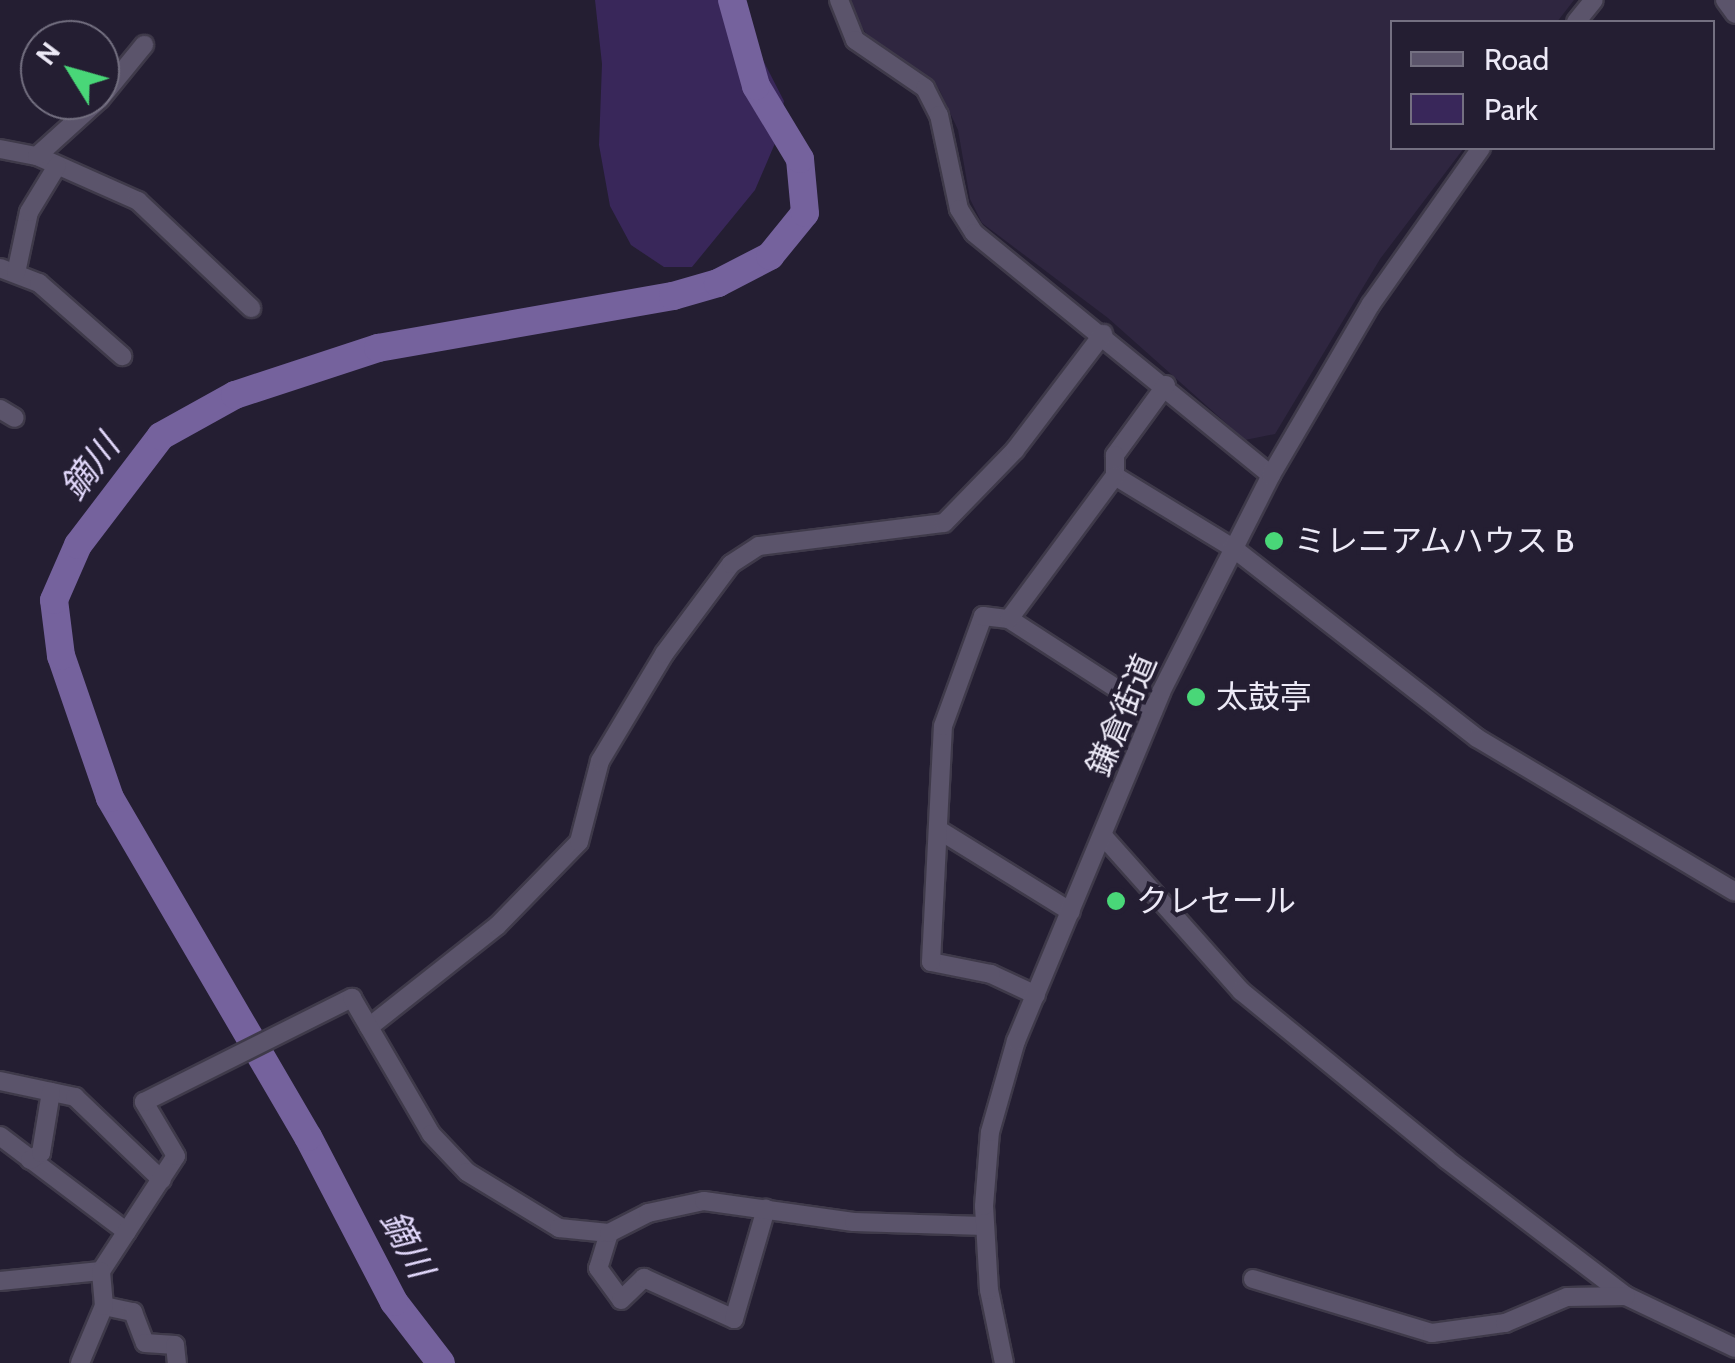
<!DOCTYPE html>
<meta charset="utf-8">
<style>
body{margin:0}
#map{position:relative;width:1735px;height:1363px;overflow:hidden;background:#241e32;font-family:Cabin,"Noto Sans JP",sans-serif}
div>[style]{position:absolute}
.built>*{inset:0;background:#2f2640}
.green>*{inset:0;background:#39275a}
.river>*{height:28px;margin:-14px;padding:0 14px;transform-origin:14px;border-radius:14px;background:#75629d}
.roads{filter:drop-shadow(2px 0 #3f3a4a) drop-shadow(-2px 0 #3f3a4a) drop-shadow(0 2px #3f3a4a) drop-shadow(0 -2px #3f3a4a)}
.minor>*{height:18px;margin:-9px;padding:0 9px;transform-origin:9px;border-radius:9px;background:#5b546b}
.dots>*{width:28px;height:28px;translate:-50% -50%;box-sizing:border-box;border:5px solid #241e32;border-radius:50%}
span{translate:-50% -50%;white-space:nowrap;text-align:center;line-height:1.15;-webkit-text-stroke:8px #241e32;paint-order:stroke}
.poi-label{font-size:32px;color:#edeaf7}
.left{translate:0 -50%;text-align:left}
.street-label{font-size:32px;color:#edeaf7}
.water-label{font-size:35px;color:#e1d7fa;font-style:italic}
.legend{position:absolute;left:1390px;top:20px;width:325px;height:130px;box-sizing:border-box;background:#241e32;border:2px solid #747081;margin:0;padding:12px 18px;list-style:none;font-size:30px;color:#edeaf7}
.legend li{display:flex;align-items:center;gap:20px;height:50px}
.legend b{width:50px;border:2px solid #747081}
.north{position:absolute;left:20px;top:20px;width:100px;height:100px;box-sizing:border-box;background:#241e32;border:2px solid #747081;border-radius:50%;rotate:307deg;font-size:28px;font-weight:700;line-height:40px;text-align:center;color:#edeaf7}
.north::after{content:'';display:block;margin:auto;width:35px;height:45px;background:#49d778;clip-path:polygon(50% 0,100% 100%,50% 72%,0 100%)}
</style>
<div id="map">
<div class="built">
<div style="clip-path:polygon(846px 0,1574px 0,1557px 22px,1392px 22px,1392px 148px,1464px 148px,1380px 259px,1275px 434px,1245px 440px,1108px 318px,982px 223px,970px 199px,958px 130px,939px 89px,868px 37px)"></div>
</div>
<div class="green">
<div style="clip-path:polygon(595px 0,732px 0,784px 101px,776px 141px,755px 190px,692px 267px,664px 267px,631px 245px,610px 206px,599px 145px,602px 64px)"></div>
</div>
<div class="river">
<div style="left:441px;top:1363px;width:77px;rotate:-127.6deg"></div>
<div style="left:394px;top:1302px;width:186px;rotate:-117.5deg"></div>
<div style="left:308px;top:1137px;width:393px;rotate:-120.3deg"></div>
<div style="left:110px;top:798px;width:150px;rotate:-109deg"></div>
<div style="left:61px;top:656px;width:56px;rotate:-97.1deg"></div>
<div style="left:54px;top:600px;width:60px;rotate:-66.4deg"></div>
<div style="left:78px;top:545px;width:137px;rotate:-52.7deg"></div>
<div style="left:161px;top:436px;width:85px;rotate:-29deg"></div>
<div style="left:235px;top:395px;width:151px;rotate:-18.2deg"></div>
<div style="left:378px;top:348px;width:300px;rotate:-10deg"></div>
<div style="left:673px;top:296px;width:47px;rotate:-16.1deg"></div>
<div style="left:718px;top:283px;width:59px;rotate:-27.4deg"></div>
<div style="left:770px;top:256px;width:55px;rotate:-50.9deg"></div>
<div style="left:805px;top:213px;width:54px;rotate:-95.3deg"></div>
<div style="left:800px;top:159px;width:85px;rotate:-121.1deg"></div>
<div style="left:756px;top:86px;width:89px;rotate:-105.6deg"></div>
</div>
<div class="roads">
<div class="minor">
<div style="left:839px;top:0;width:43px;rotate:68.2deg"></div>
<div style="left:855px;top:40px;width:85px;rotate:34.4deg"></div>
<div style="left:925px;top:88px;width:30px;rotate:63deg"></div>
<div style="left:939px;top:115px;width:96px;rotate:78deg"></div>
<div style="left:959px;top:209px;width:28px;rotate:58deg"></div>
<div style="left:974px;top:233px;width:383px;rotate:39.2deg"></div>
<div style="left:1725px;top:0;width:17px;rotate:54deg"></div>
<div style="left:1576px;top:22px;width:28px;rotate:-51deg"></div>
<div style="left:100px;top:99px;width:70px;rotate:-50.8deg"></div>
<div style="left:0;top:149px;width:38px;rotate:11deg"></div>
<div style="left:37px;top:156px;width:111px;rotate:24deg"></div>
<div style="left:138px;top:201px;width:156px;rotate:43.4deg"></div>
<div style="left:37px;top:156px;width:84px;rotate:-42.1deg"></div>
<div style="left:0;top:268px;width:42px;rotate:21deg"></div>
<div style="left:39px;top:283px;width:111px;rotate:41.3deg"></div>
<div style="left:16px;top:273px;width:62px;rotate:-78deg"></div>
<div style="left:29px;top:212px;width:54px;rotate:-58.7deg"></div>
<div style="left:1166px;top:385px;width:87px;rotate:126.1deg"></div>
<div style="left:1115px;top:455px;width:21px;rotate:90deg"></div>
<div style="left:1115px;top:476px;width:138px;rotate:31.4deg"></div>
<div style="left:1233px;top:548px;width:309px;rotate:37.9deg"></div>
<div style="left:1477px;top:738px;width:300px;rotate:30.8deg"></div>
<div style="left:0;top:409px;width:17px;rotate:31deg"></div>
<div style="left:1009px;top:619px;width:171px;rotate:32.9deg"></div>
<div style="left:939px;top:830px;width:155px;rotate:31.8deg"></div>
<div style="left:1103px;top:836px;width:208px;rotate:48.3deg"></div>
<div style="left:1241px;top:991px;width:265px;rotate:39.3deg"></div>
<div style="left:1446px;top:1159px;width:226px;rotate:37.3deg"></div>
<div style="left:1626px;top:1296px;width:121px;rotate:25.5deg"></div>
<div style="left:1036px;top:995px;width:50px;rotate:-155deg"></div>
<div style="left:991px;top:974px;width:61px;rotate:-168.7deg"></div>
<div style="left:931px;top:962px;width:236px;rotate:-87.1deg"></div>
<div style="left:943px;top:726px;width:117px;rotate:-70deg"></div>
<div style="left:983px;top:616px;width:26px;rotate:7deg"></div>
<div style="left:1009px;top:619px;width:178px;rotate:-53.5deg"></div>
<div style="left:369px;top:1027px;width:163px;rotate:-38.3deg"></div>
<div style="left:497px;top:926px;width:117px;rotate:-45.7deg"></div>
<div style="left:579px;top:842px;width:84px;rotate:-75.5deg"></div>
<div style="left:600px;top:761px;width:125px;rotate:-59.1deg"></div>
<div style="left:664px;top:654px;width:112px;rotate:-53.3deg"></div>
<div style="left:731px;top:564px;width:33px;rotate:-33deg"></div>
<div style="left:759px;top:546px;width:186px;rotate:-7.1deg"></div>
<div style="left:944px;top:523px;width:102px;rotate:-45.8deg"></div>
<div style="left:1015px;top:450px;width:146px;rotate:-52.8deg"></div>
<div style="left:0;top:1081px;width:77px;rotate:12deg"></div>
<div style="left:75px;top:1097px;width:120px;rotate:43.7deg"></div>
<div style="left:0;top:1136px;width:159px;rotate:37.1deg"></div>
<div style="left:30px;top:1160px;width:13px;rotate:-32deg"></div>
<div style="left:41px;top:1153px;width:62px;rotate:-80.7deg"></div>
<div style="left:609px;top:1233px;width:37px;rotate:107deg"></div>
<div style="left:598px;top:1268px;width:39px;rotate:54deg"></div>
<div style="left:621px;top:1300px;width:32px;rotate:-44deg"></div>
<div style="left:644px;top:1278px;width:99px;rotate:24.5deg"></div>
<div style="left:734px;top:1319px;width:115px;rotate:-73.8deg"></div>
<div style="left:1253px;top:1279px;width:187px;rotate:16.8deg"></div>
<div style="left:1432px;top:1333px;width:74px;rotate:-7.8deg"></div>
<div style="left:1505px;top:1323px;width:67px;rotate:-22.8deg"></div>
<div style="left:1567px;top:1297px;width:59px;rotate:-1deg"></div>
<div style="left:0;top:1281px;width:101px;rotate:-5.7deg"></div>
<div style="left:101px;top:1271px;width:137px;rotate:-56.9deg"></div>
<div style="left:176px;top:1156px;width:63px;rotate:-120.7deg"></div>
<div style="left:144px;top:1102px;width:233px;rotate:-26.6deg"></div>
<div style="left:352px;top:998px;width:157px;rotate:59.8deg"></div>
<div style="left:431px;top:1134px;width:52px;rotate:46.5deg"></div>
<div style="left:467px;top:1172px;width:108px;rotate:31.3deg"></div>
<div style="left:559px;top:1228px;width:50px;rotate:5.7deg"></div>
<div style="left:609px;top:1233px;width:44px;rotate:-27.1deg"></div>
<div style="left:648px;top:1213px;width:57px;rotate:-12.1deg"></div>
<div style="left:704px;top:1201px;width:151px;rotate:8deg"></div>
<div style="left:854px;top:1222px;width:130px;rotate:1.8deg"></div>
<div style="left:104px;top:1306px;width:30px;rotate:12deg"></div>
<div style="left:133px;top:1312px;width:33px;rotate:69deg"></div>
<div style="left:145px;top:1343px;width:30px;rotate:4deg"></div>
<div style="left:175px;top:1345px;width:18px;rotate:84deg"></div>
<div style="left:80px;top:1363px;width:62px;rotate:-67.2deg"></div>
<div style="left:104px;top:1306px;width:35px;rotate:-95deg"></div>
<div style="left:1004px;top:1363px;width:75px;rotate:-101.6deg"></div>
<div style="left:989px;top:1290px;width:84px;rotate:-93.4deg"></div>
<div style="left:984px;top:1206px;width:74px;rotate:-85.4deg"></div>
<div style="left:990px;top:1132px;width:95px;rotate:-74.1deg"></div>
<div style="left:1016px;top:1041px;width:378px;rotate:-67.4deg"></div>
<div style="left:1161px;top:692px;width:243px;rotate:-63.1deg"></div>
<div style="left:1271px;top:475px;width:198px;rotate:-59.7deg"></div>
<div style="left:1371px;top:304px;width:191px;rotate:-54.8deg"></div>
</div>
</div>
<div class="dots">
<div style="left:1274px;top:541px;background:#49d778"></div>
<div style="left:1196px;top:697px;background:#49d778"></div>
<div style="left:1116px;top:901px;background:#49d778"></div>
</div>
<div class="poi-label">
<span class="left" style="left:1294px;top:541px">ミレニアムハウス B</span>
<span class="left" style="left:1216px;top:697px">太鼓亭</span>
<span class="left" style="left:1136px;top:901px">クレセール</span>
</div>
<div class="street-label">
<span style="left:1122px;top:715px;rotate:-67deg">鎌倉街道</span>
</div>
<div class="water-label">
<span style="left:90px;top:467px;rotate:-53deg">鏑川</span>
<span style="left:407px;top:1244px;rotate:62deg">鏑川</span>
</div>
<ul class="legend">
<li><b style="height:12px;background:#5b546b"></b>Road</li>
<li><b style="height:28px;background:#39275a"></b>Park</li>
</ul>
<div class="north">N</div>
</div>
